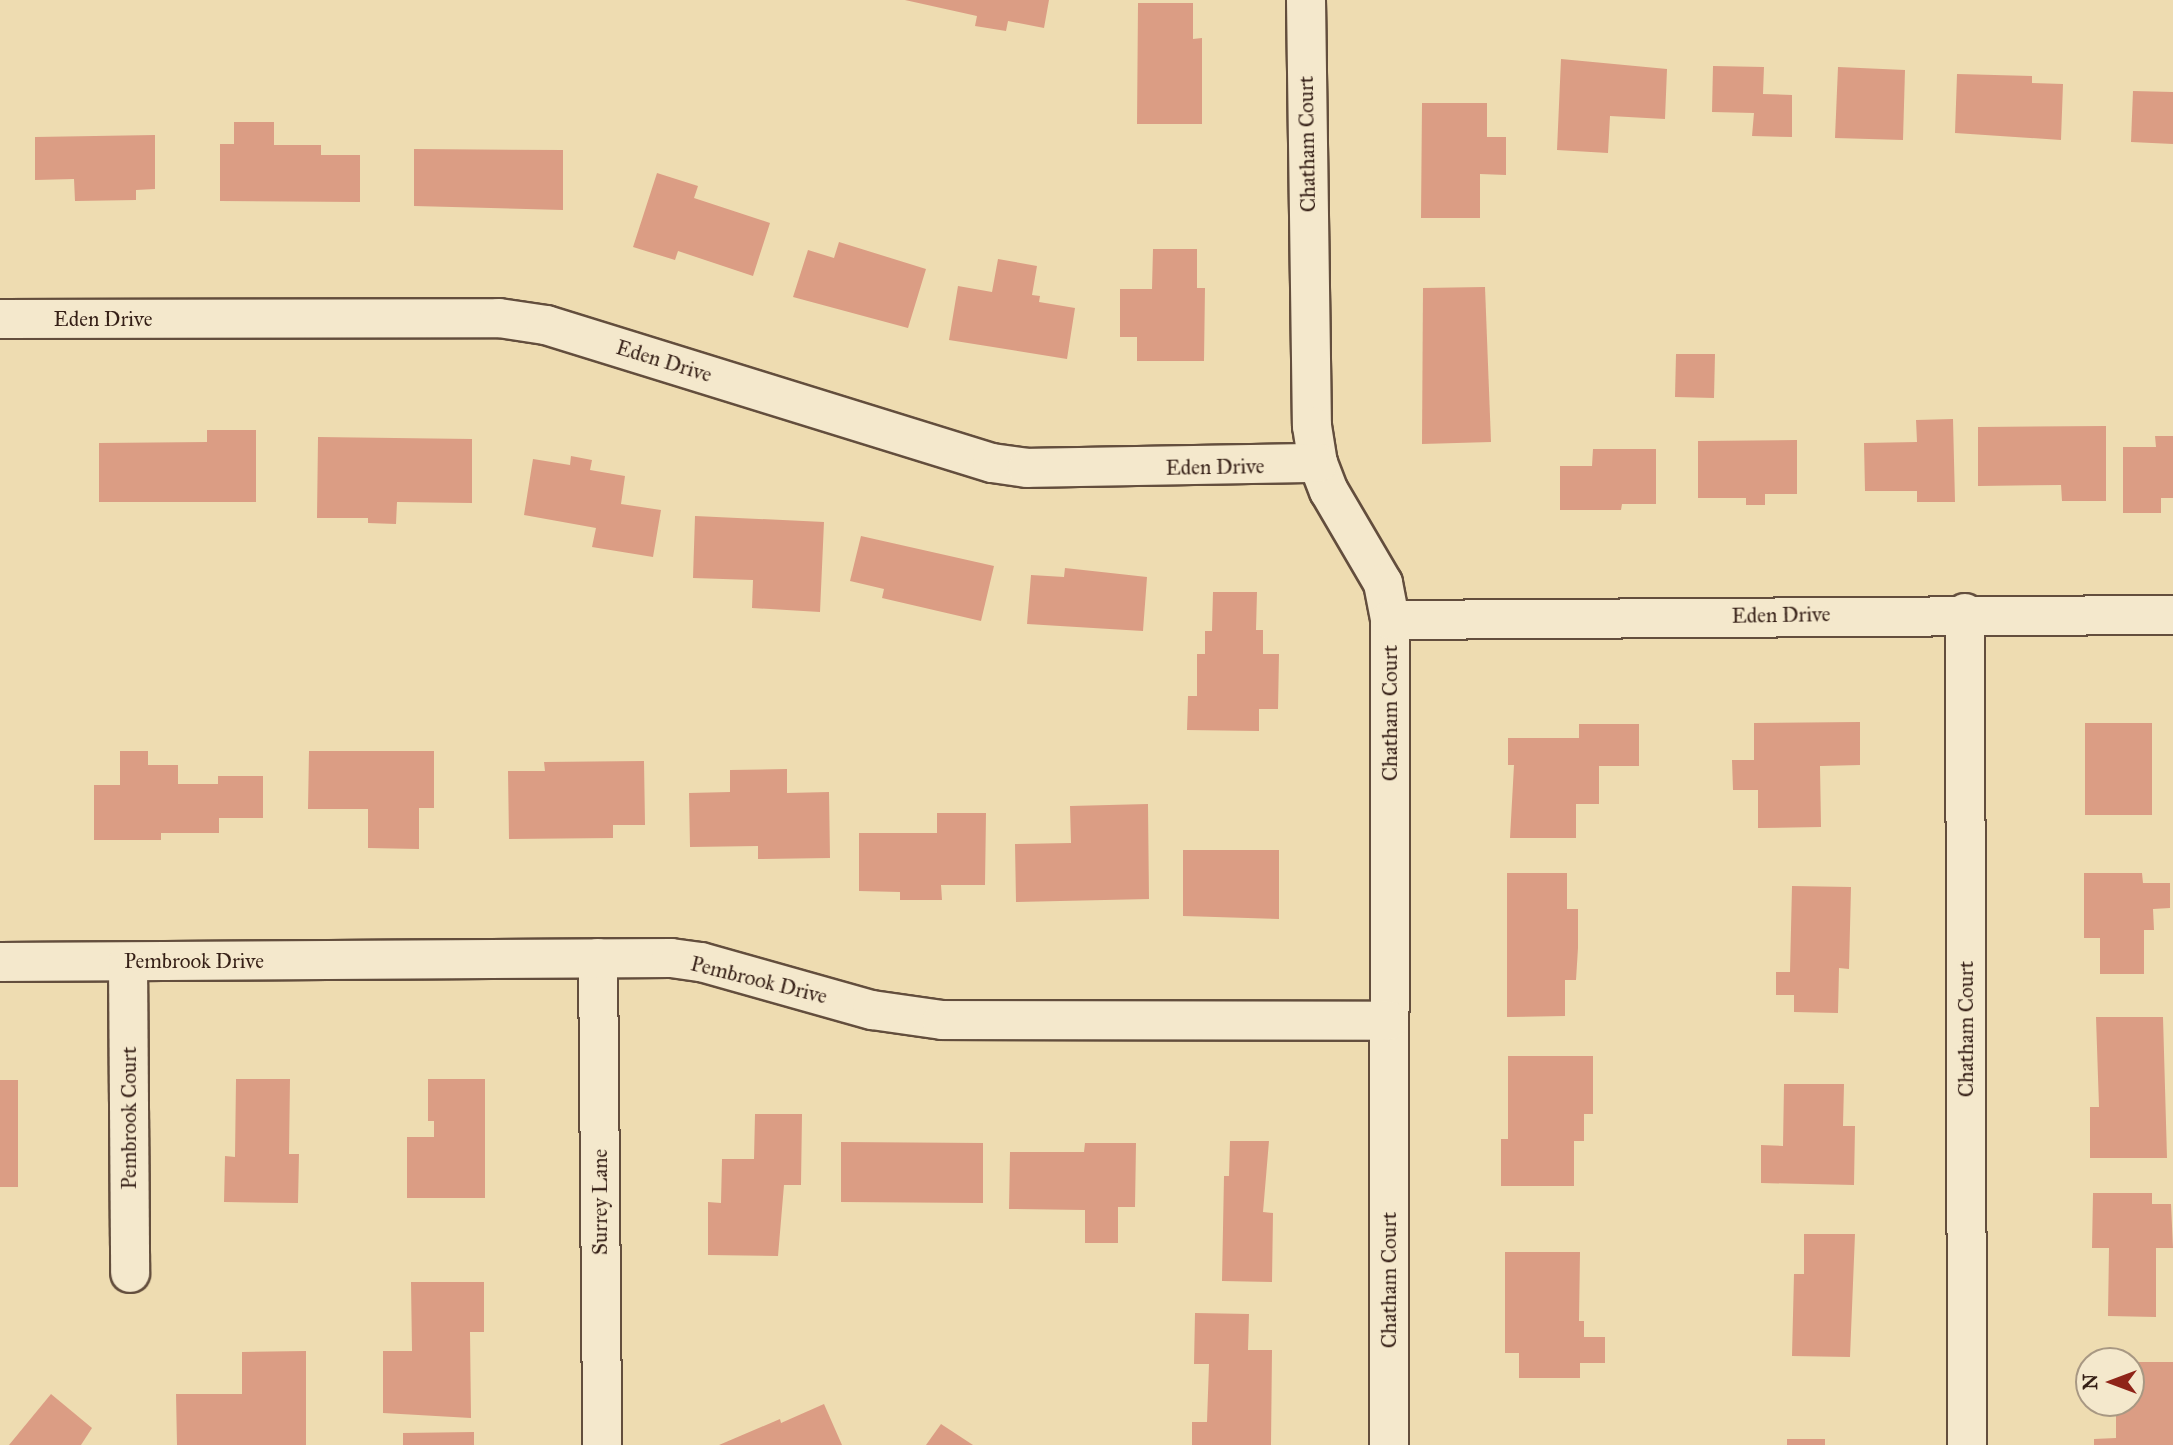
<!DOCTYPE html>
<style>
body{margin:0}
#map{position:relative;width:2173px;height:1445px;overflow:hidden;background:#eedcb1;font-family:"IM FELL Great Primer",serif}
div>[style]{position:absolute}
.building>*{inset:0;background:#db9d84}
.roads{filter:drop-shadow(2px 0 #634e3d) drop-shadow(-2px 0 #634e3d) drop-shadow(0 2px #634e3d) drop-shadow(0 -2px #634e3d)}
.street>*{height:38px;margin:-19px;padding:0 19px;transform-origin:19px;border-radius:19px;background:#f4e8cc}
span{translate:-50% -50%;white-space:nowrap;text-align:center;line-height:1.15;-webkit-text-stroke:5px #f4e8cc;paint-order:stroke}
.street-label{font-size:21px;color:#351f16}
.north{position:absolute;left:2075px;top:1347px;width:70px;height:70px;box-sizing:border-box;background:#f4e8cc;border:2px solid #a89883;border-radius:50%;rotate:270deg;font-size:19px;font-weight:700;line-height:28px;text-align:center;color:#351f16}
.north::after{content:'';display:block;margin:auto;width:24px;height:32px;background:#8f2418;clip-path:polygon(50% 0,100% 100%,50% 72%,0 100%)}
</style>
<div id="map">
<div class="building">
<div style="clip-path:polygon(905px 0,1049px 0,1044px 28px,1008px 21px,1006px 31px,975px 26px,977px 16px)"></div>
<div style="clip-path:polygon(1138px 3px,1193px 3px,1193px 39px,1202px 38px,1202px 124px,1137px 124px)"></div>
<div style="clip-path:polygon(1561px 59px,1667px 69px,1665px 119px,1610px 116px,1608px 153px,1557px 150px)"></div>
<div style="clip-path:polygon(1713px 66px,1764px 67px,1763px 94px,1792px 95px,1792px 137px,1752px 136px,1754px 113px,1712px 112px)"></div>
<div style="clip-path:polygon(1838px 67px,1905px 70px,1903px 140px,1835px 138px)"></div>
<div style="clip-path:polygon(1957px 74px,2032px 76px,2032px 83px,2063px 84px,2061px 140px,1955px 133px)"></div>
<div style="clip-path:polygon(2133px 91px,2173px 92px,2173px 144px,2131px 142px)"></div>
<div style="clip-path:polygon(1422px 103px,1487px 103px,1487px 137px,1506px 137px,1506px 175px,1480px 174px,1480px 218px,1421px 218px)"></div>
<div style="clip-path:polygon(234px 122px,274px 122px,274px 145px,321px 145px,321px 155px,360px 155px,360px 202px,220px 201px,220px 144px,234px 144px)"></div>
<div style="clip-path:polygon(155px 135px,155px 189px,136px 190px,136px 200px,75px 201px,74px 179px,35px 180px,35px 137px)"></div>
<div style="clip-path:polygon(414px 149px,563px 150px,563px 210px,414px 206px)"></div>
<div style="clip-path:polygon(657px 173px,698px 186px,694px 198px,770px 223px,753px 276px,678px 251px,675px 260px,633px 247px)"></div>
<div style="clip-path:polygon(839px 242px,926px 269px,908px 328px,793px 297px,808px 250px,834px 258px)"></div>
<div style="clip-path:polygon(1153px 249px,1197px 249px,1197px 288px,1205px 288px,1204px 361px,1137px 361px,1137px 337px,1120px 337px,1120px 289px,1152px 289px)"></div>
<div style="clip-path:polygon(998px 259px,1037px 266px,1032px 295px,1040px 296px,1039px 302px,1075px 308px,1067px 359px,949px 340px,958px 286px,992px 292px)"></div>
<div style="clip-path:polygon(1485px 287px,1491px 442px,1422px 444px,1423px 288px)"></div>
<div style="clip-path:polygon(1676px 354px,1715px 354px,1714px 398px,1675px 397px)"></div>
<div style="clip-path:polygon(1953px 419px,1955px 502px,1917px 502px,1917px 491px,1865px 491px,1864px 443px,1917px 442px,1916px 420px)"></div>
<div style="clip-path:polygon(2106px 426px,2106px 501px,2062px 501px,2061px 485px,1978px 486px,1978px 427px)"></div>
<div style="clip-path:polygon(207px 430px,256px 430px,256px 502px,99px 502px,99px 443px,207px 442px)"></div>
<div style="clip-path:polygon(2155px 436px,2173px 436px,2173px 498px,2161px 498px,2161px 513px,2123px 513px,2123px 447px,2156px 447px)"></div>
<div style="clip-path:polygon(318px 437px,472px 439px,472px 503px,397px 502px,396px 524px,368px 523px,368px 518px,317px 518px)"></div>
<div style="clip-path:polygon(1797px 440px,1797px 494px,1765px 494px,1765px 505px,1746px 505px,1746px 498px,1698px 498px,1698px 441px)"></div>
<div style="clip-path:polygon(1593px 449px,1656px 449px,1656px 504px,1622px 504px,1621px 510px,1560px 510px,1560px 466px,1592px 466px)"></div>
<div style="clip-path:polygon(571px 456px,592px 460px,590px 470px,625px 476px,621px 504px,661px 510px,653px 557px,592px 547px,596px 528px,524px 515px,533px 459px,570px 465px)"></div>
<div style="clip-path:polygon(695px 516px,824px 522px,820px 612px,752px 608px,753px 580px,693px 578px)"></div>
<div style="clip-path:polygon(861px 536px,994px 566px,981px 621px,882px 598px,884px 589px,850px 581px)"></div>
<div style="clip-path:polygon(1065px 568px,1147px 577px,1143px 631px,1027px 624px,1031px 575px,1064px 577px)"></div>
<div style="clip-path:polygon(1213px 592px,1257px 592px,1256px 630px,1263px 630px,1263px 654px,1279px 654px,1278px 709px,1259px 709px,1259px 731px,1187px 730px,1188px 696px,1197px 696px,1197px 654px,1205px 654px,1205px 631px,1212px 631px)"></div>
<div style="clip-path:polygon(1860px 722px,1860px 765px,1820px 766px,1821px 827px,1758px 828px,1758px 790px,1733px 790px,1732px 760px,1754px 760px,1754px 723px)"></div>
<div style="clip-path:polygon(2085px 723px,2152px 723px,2152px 815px,2085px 815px)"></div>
<div style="clip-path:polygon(1579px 724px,1639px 724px,1639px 766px,1599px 766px,1599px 804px,1576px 804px,1576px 838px,1510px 838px,1514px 765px,1508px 765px,1508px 738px,1579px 738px)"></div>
<div style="clip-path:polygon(120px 751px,148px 751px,148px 765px,178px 765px,178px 784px,218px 784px,218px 776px,263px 776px,263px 818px,219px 818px,219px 833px,161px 833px,161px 840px,94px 840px,94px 785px,120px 785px)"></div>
<div style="clip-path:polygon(309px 751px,434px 751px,434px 808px,419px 808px,419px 849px,368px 848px,368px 809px,308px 809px)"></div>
<div style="clip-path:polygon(644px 761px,645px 825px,613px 825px,613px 838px,509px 839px,508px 771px,545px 771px,544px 762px)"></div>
<div style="clip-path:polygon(787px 769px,787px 793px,829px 792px,830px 858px,758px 859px,758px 846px,690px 847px,689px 793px,730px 792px,730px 770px)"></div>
<div style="clip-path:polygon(1148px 804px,1149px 899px,1016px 902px,1015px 844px,1071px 843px,1070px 806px)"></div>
<div style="clip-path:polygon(937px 813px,986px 813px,985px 885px,941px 885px,942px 900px,900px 900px,900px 892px,859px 891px,859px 833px,937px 833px)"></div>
<div style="clip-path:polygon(1183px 850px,1279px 850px,1279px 919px,1183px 916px)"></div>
<div style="clip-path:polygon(1507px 873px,1567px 873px,1567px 909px,1578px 909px,1578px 948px,1576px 980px,1565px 980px,1565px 1016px,1507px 1017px)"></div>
<div style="clip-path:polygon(2084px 873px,2142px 873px,2143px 883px,2170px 883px,2170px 908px,2153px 909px,2154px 930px,2144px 930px,2144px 974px,2100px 974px,2100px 938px,2084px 938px)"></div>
<div style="clip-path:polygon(1792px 886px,1851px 887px,1849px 969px,1839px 968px,1838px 1013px,1794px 1012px,1794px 995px,1776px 995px,1776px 972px,1790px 972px)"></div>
<div style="clip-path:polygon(2096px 1017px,2163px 1017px,2167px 1158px,2090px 1158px,2090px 1107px,2099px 1107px)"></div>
<div style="clip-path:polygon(1508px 1056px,1593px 1056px,1593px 1114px,1584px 1114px,1584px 1141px,1574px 1141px,1574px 1186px,1501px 1186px,1501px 1139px,1508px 1139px)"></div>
<div style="clip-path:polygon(236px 1079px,290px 1079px,289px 1154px,299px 1154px,298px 1203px,224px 1202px,225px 1156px,235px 1157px)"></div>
<div style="clip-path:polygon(428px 1079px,485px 1079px,485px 1198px,407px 1198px,407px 1137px,434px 1137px,434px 1121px,428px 1121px)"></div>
<div style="clip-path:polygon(0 1080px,18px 1080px,18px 1187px,0 1187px)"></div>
<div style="clip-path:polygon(1784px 1084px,1844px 1084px,1843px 1126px,1855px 1126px,1854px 1185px,1761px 1183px,1761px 1145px,1783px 1146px)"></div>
<div style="clip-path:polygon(755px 1114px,802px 1114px,801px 1185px,784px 1185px,778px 1256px,708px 1255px,708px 1202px,721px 1203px,722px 1159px,754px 1159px)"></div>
<div style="clip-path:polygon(1230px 1141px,1269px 1141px,1263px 1212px,1273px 1213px,1272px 1282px,1222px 1281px,1224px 1176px,1229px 1176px)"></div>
<div style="clip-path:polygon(841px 1142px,983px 1143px,983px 1203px,841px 1202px)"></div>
<div style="clip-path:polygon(1085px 1143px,1136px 1143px,1135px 1207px,1118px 1207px,1118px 1243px,1085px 1243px,1085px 1210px,1009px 1209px,1010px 1152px,1084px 1152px)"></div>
<div style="clip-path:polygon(2093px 1193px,2152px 1193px,2152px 1204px,2171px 1204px,2173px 1248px,2156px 1248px,2156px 1317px,2108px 1316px,2109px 1248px,2092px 1248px)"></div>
<div style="clip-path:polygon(1804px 1234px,1855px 1234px,1850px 1357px,1792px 1356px,1794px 1274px,1804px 1274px)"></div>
<div style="clip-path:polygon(1505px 1252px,1580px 1252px,1579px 1321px,1584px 1321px,1584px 1337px,1605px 1337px,1605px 1363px,1580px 1363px,1580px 1378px,1519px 1378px,1519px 1353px,1505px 1353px)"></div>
<div style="clip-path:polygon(411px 1282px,484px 1282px,484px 1332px,470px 1332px,471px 1418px,383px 1413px,383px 1351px,412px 1351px)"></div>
<div style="clip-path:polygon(1195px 1313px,1249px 1314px,1248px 1350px,1272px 1350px,1271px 1445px,1192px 1445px,1192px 1422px,1207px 1422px,1209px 1364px,1194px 1364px)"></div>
<div style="clip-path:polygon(306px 1351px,306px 1445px,177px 1445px,176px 1394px,242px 1394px,242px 1352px)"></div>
<div style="clip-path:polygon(2131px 1362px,2173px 1362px,2173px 1445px,2094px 1445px,2094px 1439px,2116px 1438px,2116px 1403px,2131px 1403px)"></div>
<div style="clip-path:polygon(51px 1394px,92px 1428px,81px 1445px,9px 1445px)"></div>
<div style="clip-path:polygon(824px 1404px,842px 1445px,719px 1445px,780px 1419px,781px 1423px)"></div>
<div style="clip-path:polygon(941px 1424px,973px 1445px,926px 1445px)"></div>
<div style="clip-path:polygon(474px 1432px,474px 1445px,403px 1445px,403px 1433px)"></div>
<div style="clip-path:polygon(1787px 1439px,1825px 1439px,1825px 1445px,1787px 1445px)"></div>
</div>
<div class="roads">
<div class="street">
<div style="left:1306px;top:0;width:426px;rotate:89.2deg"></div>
<div style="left:1312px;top:426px;width:37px;rotate:81deg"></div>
<div style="left:1318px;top:463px;width:30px;rotate:69deg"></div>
<div style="left:1329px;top:491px;width:107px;rotate:59.6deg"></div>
<div style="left:1383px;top:583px;width:38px;rotate:79deg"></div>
<div style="left:1390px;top:620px;width:825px;rotate:90.07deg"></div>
<div style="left:0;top:319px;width:499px;rotate:-0.1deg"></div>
<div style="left:499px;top:318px;width:48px;rotate:8.5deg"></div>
<div style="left:546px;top:325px;width:467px;rotate:17.2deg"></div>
<div style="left:992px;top:463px;width:35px;rotate:8deg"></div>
<div style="left:1027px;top:468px;width:291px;rotate:-1deg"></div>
<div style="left:1965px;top:613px;width:832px;rotate:89.86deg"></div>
<div style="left:1390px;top:620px;width:783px;rotate:-0.37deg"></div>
<div style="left:598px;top:958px;width:487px;rotate:89.5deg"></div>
<div style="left:0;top:962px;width:671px;rotate:-0.34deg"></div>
<div style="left:671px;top:958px;width:30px;rotate:8deg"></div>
<div style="left:701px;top:962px;width:178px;rotate:15.7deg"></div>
<div style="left:872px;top:1010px;width:71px;rotate:8.1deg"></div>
<div style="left:942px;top:1020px;width:447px;rotate:0.1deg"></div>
<div style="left:128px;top:962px;width:311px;rotate:89.6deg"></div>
</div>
</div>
<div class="street-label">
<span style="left:1307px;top:144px;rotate:-91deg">Chatham Court</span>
<span style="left:103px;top:319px">Eden Drive</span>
<span style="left:664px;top:361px;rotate:17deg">Eden Drive</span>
<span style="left:1215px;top:467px;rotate:-1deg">Eden Drive</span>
<span style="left:1781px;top:615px;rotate:-1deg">Eden Drive</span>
<span style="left:1390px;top:713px;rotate:-90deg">Chatham Court</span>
<span style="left:194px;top:961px">Pembrook Drive</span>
<span style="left:759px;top:980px;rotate:14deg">Pembrook Drive</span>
<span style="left:1966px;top:1029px;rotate:-90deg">Chatham Court</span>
<span style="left:129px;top:1118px;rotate:-90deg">Pembrook Court</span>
<span style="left:600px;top:1202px;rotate:-90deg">Surrey Lane</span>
<span style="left:1389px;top:1280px;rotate:-90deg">Chatham Court</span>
</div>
<div class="north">N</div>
</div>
